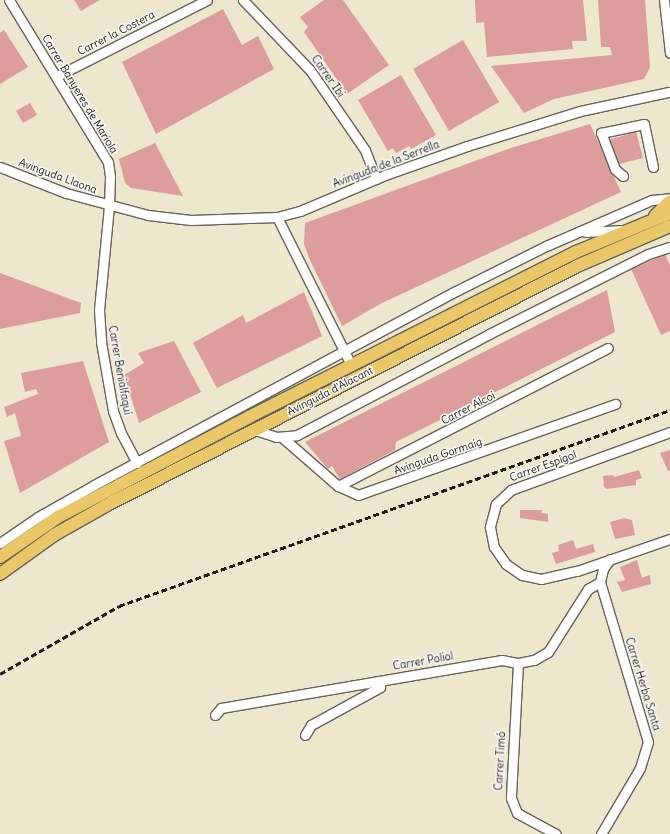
<!DOCTYPE html>
<meta charset="utf-8">
<style>
body{margin:0}
#map{position:relative;width:670px;height:834px;overflow:hidden;background:#ece7cd;font-family:Delius,sans-serif}
div>[style]{position:absolute}
.building>*{inset:0;background:#dd9d9b}
.roads{filter:drop-shadow(1px 0 #65635a) drop-shadow(-1px 0 #65635a) drop-shadow(0 1px #65635a) drop-shadow(0 -1px #65635a)}
.minor>*{height:9px;margin:-4.5px;padding:0 4.5px;transform-origin:4.5px;border-radius:4.5px;background:#fff}
.major>*{height:12px;margin:-6px;padding:0 6px;transform-origin:6px;border-radius:6px;background:#eac769}
.rail>*{height:3px;margin-top:-1.5px;transform-origin:0;background:repeating-linear-gradient(90deg,#1c1c1c 0 6px,transparent 0 9px)}
span{translate:-50% -50%;white-space:nowrap;text-align:center;line-height:1.15;-webkit-text-stroke:3.5px #f6f6f2;paint-order:stroke}
.street-label{font-size:11px;color:#1c1c1c}
</style>
<div id="map">
<div class="building">
<div style="clip-path:polygon(74px 0,100px 0,81px 11px)"></div>
<div style="clip-path:polygon(324px 0,343px 0,389px 65px,347px 94px,304px 32px,308px 27px,300px 17px)"></div>
<div style="clip-path:polygon(475px 0,583px 0,587px 41px,572px 41px,573px 49px,487px 57px,484px 22px,476px 23px)"></div>
<div style="clip-path:polygon(598px 0,645px 0,650px 67px,644px 79px,554px 99px,524px 113px,491px 66px,612px 55px,610px 47px,601px 47px)"></div>
<div style="clip-path:polygon(223px 9px,242px 45px,258px 36px,274px 69px,156px 134px,122px 62px)"></div>
<div style="clip-path:polygon(4px 30px,28px 67px,0 84px,0 33px)"></div>
<div style="clip-path:polygon(463px 40px,499px 102px,449px 131px,413px 69px)"></div>
<div style="clip-path:polygon(401px 75px,436px 135px,411px 149px,409px 146px,396px 153px,393px 148px,388px 151px,358px 100px)"></div>
<div style="clip-path:polygon(30px 103px,37px 115px,23px 123px,16px 111px)"></div>
<div style="clip-path:polygon(590px 124px,621px 192px,382px 303px,342px 326px,310px 260px,304px 244px,305px 223px,511px 148px)"></div>
<div style="clip-path:polygon(636px 132px,643px 158px,615px 165px,608px 140px)"></div>
<div style="clip-path:polygon(155px 143px,183px 196px,131px 188px,125px 183px,119px 159px)"></div>
<div style="clip-path:polygon(665px 254px,670px 265px,670px 331px,661px 335px,631px 269px)"></div>
<div style="clip-path:polygon(0 273px,81px 303px,80px 313px,0 329px)"></div>
<div style="clip-path:polygon(607px 290px,615px 332px,396px 442px,395px 450px,340px 479px,332px 466px,328px 469px,305px 442px)"></div>
<div style="clip-path:polygon(304px 292px,322px 336px,217px 388px,193px 343px,243px 315px,246px 323px)"></div>
<div style="clip-path:polygon(174px 341px,201px 392px,139px 423px,124px 375px,144px 363px,138px 353px)"></div>
<div style="clip-path:polygon(83px 361px,109px 442px,20px 493px,4px 441px,21px 436px,15px 413px,7px 417px,4px 407px,38px 394px,36px 389px,25px 392px,21px 373px)"></div>
<div style="clip-path:polygon(670px 450px,670px 471px,668px 471px,660px 453px)"></div>
<div style="clip-path:polygon(639px 470px,642px 478px,636px 480px,636px 485px,607px 489px,604px 487px,603px 476px,613px 475px,614px 477px)"></div>
<div style="clip-path:polygon(520px 510px,542px 510px,541px 513px,548px 514px,548px 522px,520px 518px)"></div>
<div style="clip-path:polygon(624px 518px,632px 520px,635px 535px,615px 539px,610px 522px)"></div>
<div style="clip-path:polygon(573px 540px,576px 549px,593px 544px,595px 552px,556px 564px,552px 553px,559px 551px,558px 545px)"></div>
<div style="clip-path:polygon(637px 560px,642px 578px,650px 575px,651px 584px,622px 592px,617px 582px,625px 580px,620px 567px)"></div>
</div>
<div class="roads">
<div class="minor">
<div style="left:9px;top:0;width:190px;rotate:58.6deg"></div>
<div style="left:108px;top:162px;width:15px;rotate:82deg"></div>
<div style="left:110px;top:177px;width:29px;rotate:92deg"></div>
<div style="left:109px;top:206px;width:104px;rotate:95.5deg"></div>
<div style="left:99px;top:310px;width:32px;rotate:86deg"></div>
<div style="left:101px;top:342px;width:70px;rotate:80.1deg"></div>
<div style="left:113px;top:411px;width:23px;rotate:70deg"></div>
<div style="left:121px;top:433px;width:34px;rotate:62deg"></div>
<div style="left:243px;top:0;width:97px;rotate:46.3deg"></div>
<div style="left:310px;top:70px;width:97px;rotate:55.5deg"></div>
<div style="left:365px;top:150px;width:31px;rotate:69deg"></div>
<div style="left:664px;top:0;width:53px;rotate:83.5deg"></div>
<div style="left:57px;top:76px;width:168px;rotate:-26.9deg"></div>
<div style="left:0;top:167px;width:71px;rotate:21.5deg"></div>
<div style="left:66px;top:193px;width:85px;rotate:15deg"></div>
<div style="left:148px;top:215px;width:43px;rotate:6.6deg"></div>
<div style="left:191px;top:220px;width:86px;rotate:-2deg"></div>
<div style="left:277px;top:217px;width:24px;rotate:-15deg"></div>
<div style="left:300px;top:211px;width:92px;rotate:-23deg"></div>
<div style="left:385px;top:175px;width:87px;rotate:-19.5deg"></div>
<div style="left:467px;top:146px;width:118px;rotate:-17.2deg"></div>
<div style="left:580px;top:111px;width:91px;rotate:-12.1deg"></div>
<div style="left:623px;top:176px;width:11px;rotate:-139deg"></div>
<div style="left:615px;top:169px;width:39px;rotate:-111deg"></div>
<div style="left:601px;top:133px;width:44px;rotate:-11.8deg"></div>
<div style="left:644px;top:124px;width:44px;rotate:78.2deg"></div>
<div style="left:277px;top:217px;width:165px;rotate:63.4deg"></div>
<div style="left:585px;top:232px;width:39px;rotate:-3deg"></div>
<div style="left:255px;top:430px;width:22px;rotate:18deg"></div>
<div style="left:276px;top:437px;width:21px;rotate:-5deg"></div>
<div style="left:297px;top:435px;width:217px;rotate:-27.7deg"></div>
<div style="left:489px;top:334px;width:178px;rotate:-26.7deg"></div>
<div style="left:648px;top:254px;width:23px;rotate:-18deg"></div>
<div style="left:670px;top:432px;width:169px;rotate:160deg"></div>
<div style="left:511px;top:490px;width:21px;rotate:137deg"></div>
<div style="left:496px;top:504px;width:24px;rotate:105deg"></div>
<div style="left:490px;top:527px;width:20px;rotate:79deg"></div>
<div style="left:494px;top:547px;width:21px;rotate:55deg"></div>
<div style="left:506px;top:564px;width:19px;rotate:35deg"></div>
<div style="left:522px;top:575px;width:19px;rotate:12deg"></div>
<div style="left:541px;top:579px;width:37px;rotate:-13deg"></div>
<div style="left:577px;top:571px;width:98px;rotate:-19deg"></div>
<div style="left:283px;top:438px;width:73px;rotate:41.1deg"></div>
<div style="left:338px;top:486px;width:22px;rotate:24deg"></div>
<div style="left:358px;top:495px;width:273px;rotate:-19.5deg"></div>
<div style="left:338px;top:486px;width:303px;rotate:-27.1deg"></div>
<div style="left:0;top:543px;width:46px;rotate:-34.4deg"></div>
<div style="left:38px;top:517px;width:64px;rotate:-29.7deg"></div>
<div style="left:94px;top:485px;width:411px;rotate:-28.2deg"></div>
<div style="left:456px;top:291px;width:101px;rotate:-26.6deg"></div>
<div style="left:546px;top:246px;width:116px;rotate:-23.5deg"></div>
<div style="left:652px;top:200px;width:18px;rotate:-6deg"></div>
<div style="left:518px;top:663px;width:135px;rotate:93deg"></div>
<div style="left:511px;top:798px;width:16px;rotate:68deg"></div>
<div style="left:517px;top:813px;width:44px;rotate:28.3deg"></div>
<div style="left:215px;top:715px;width:9px;rotate:-49deg"></div>
<div style="left:221px;top:708px;width:285px;rotate:-9.7deg"></div>
<div style="left:502px;top:660px;width:16px;rotate:11deg"></div>
<div style="left:518px;top:663px;width:16px;rotate:-11deg"></div>
<div style="left:534px;top:660px;width:16px;rotate:-30deg"></div>
<div style="left:548px;top:652px;width:75px;rotate:-57.6deg"></div>
<div style="left:588px;top:589px;width:14px;rotate:-30deg"></div>
<div style="left:305px;top:735px;width:12px;rotate:-59deg"></div>
<div style="left:311px;top:725px;width:79px;rotate:-28.8deg"></div>
<div style="left:380px;top:687px;width:6px;rotate:-99deg"></div>
<div style="left:601px;top:834px;width:77px;rotate:-59.4deg"></div>
<div style="left:640px;top:768px;width:27px;rotate:-73deg"></div>
<div style="left:648px;top:742px;width:167px;rotate:-106.7deg"></div>
<div style="left:600px;top:582px;width:13px;rotate:-77deg"></div>
<div style="left:603px;top:569px;width:12px;rotate:-55deg"></div>
</div>
<div class="major">
<div style="left:655px;top:216px;width:21px;rotate:-45deg"></div>
<div style="left:0;top:557px;width:70px;rotate:-34.6deg"></div>
<div style="left:58px;top:517px;width:216px;rotate:-27.6deg"></div>
<div style="left:249px;top:417px;width:366px;rotate:-26.8deg"></div>
<div style="left:576px;top:252px;width:102px;rotate:-22.5deg"></div>
<div style="left:0;top:574px;width:67px;rotate:-35.8deg"></div>
<div style="left:54px;top:535px;width:61px;rotate:-29.5deg"></div>
<div style="left:107px;top:505px;width:527px;rotate:-26.95deg"></div>
<div style="left:577px;top:266px;width:101px;rotate:-23.3deg"></div>
</div>
</div>
<div class="rail">
<div style="left:0;top:674px;width:137px;rotate:-29.7deg"></div>
<div style="left:119px;top:606px;width:585px;rotate:-19.58deg"></div>
</div>
<div class="street-label">
<span style="left:116px;top:33px;rotate:-27deg">Carrer la Costera</span>
<span style="left:328px;top:76px;rotate:55deg">Carrer Ibi</span>
<span style="left:80px;top:94px;rotate:59deg">Carrer Banyeres de Mariola</span>
<span style="left:386px;top:164px;rotate:-21deg">Avinguda de la Serrella</span>
<span style="left:58px;top:176px;rotate:20deg">Avinguda Llaona</span>
<span style="left:120px;top:370px;rotate:80deg">Carrer Benialfaquí</span>
<span style="left:330px;top:391px;rotate:-27deg">Avinguda d'Alacant</span>
<span style="left:468px;top:408px;rotate:-27deg">Carrer Alcoi</span>
<span style="left:438px;top:456px;rotate:-19deg">Avinguda Gormaig</span>
<span style="left:543px;top:466px;rotate:-20deg">Carrer Espígol</span>
<span style="left:423px;top:661px;rotate:-10deg">Carrer Poliol</span>
<span style="left:643px;top:684px;rotate:73deg">Carrer Herba Santa</span>
<span style="left:500px;top:761px;rotate:-87deg">Carrer Timó</span>
</div>
</div>
